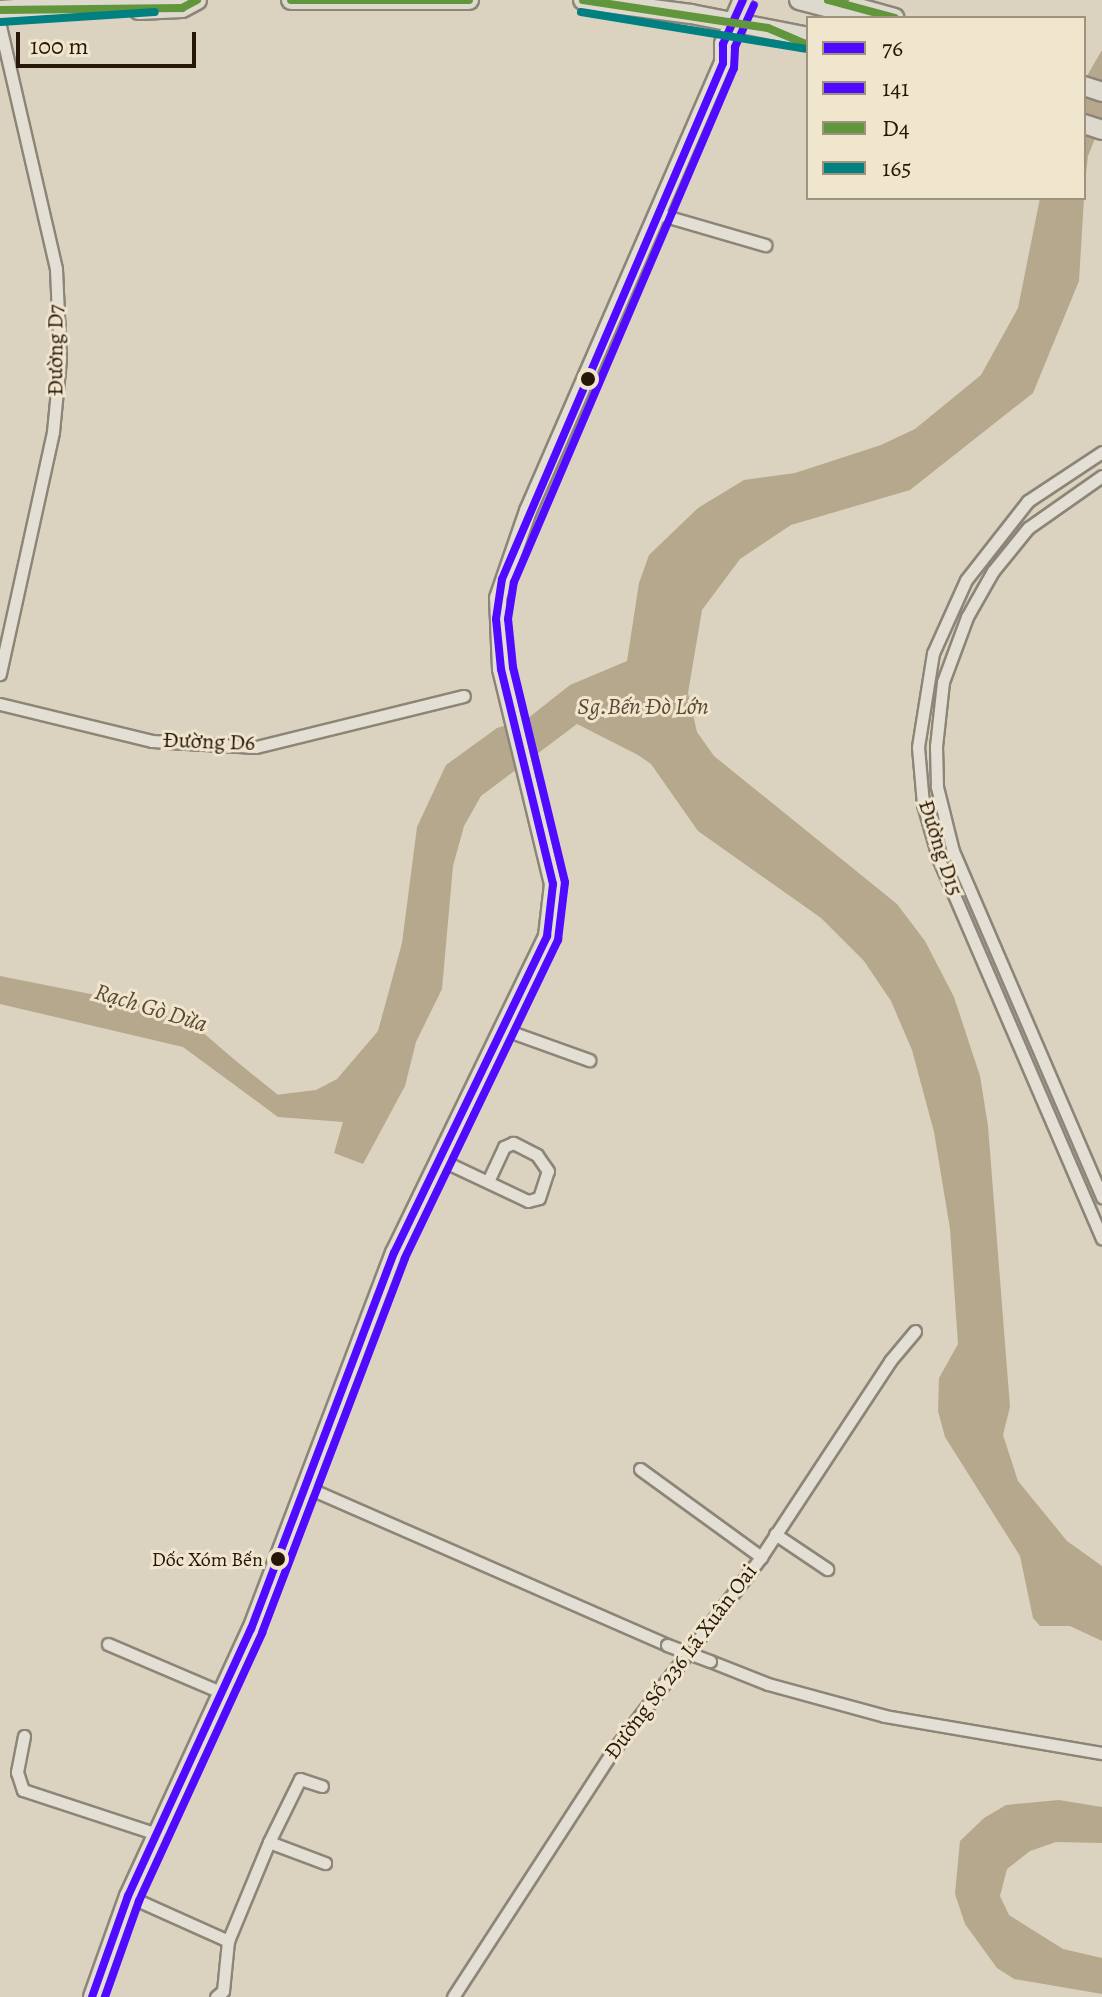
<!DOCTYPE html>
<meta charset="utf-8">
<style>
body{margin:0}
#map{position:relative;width:1102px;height:1997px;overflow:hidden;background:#dbd3bf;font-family:Alegreya,serif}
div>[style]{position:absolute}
.water>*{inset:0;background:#b6a88d}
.stream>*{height:4px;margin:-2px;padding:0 2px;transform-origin:2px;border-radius:2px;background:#b6a88d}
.roads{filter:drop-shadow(2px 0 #8c8578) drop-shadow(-2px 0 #8c8578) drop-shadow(0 2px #8c8578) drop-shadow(0 -2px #8c8578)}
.minor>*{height:11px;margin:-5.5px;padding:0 5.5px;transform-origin:5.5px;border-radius:5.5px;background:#e4dfd4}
.secondary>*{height:16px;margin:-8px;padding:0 8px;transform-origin:8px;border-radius:8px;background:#e4dfd4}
.primary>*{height:18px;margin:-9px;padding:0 9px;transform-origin:9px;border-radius:9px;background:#ded9cd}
.bridges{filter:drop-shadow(2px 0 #8c8578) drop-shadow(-2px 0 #8c8578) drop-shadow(0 2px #8c8578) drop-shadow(0 -2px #8c8578)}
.minor-bridge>*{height:11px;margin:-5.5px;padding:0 5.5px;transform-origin:5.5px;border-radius:5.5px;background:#e4dfd4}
.bus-1>*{height:8px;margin:-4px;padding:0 4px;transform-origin:4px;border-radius:4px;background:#4f0aff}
.bus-2>*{height:8px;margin:-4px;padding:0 4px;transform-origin:4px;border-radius:4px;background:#4f0aff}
.bus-3>*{height:8px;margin:-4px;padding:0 4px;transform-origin:4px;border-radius:4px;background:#62963c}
.bus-4>*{height:8px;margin:-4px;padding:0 4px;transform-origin:4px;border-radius:4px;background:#008080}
.dots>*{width:22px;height:22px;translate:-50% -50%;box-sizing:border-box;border:4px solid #f0e5cd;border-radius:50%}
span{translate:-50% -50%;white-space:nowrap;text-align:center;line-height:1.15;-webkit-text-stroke:6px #f0e5cd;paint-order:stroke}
.bus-label{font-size:20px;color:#271708}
.right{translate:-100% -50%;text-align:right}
.street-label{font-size:22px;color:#271708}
.water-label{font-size:24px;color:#5a4a35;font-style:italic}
.legend{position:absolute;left:806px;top:16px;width:280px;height:184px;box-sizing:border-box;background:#f0e5cd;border:2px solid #a0937e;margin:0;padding:10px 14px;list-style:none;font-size:24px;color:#271708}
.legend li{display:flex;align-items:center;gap:16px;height:40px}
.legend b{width:40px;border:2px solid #a0937e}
.scale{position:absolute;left:16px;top:32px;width:180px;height:36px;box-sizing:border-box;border:4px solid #271708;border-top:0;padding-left:10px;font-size:24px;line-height:28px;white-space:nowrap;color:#271708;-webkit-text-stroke:6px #f0e5cd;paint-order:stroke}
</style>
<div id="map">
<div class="water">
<div style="clip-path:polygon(1102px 50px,1102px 121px,1088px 156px,1084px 190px,1084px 81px)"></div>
<div style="clip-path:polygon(1040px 198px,1084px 198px,1079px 281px,1033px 393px,910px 490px,791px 525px,740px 559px,702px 610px,688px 693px,697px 732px,714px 756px,897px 904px,925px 941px,954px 997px,980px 1076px,988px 1126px,1010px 1407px,1003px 1435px,1018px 1481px,1067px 1541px,1102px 1566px,1102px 1641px,1070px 1626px,1040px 1626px,1033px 1618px,1020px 1556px,945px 1437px,938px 1411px,939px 1378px,958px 1344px,950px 1229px,934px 1132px,912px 1050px,891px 1001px,864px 961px,821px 918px,698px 831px,651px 764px,638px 755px,577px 724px,481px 796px,464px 826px,453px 866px,442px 989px,416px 1042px,405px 1086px,363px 1164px,334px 1153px,343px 1122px,278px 1117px,183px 1047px,0 1004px,0 976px,136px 1003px,200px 1030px,275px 1095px,316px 1090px,337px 1079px,378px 1031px,402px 943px,417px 827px,446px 765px,497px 728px,527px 719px,570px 685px,627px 661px,639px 583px,649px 555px,698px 508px,744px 480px,795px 473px,881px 445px,915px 429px,981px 375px,1018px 308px)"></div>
<div style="clip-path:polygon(1059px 1800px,1102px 1807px,1102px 1843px,1056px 1842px,1030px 1851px,1007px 1869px,1000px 1896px,1009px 1915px,1063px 1949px,1102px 1958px,1102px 1994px,1014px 1979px,997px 1968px,965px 1924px,955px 1894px,960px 1841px,984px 1818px,1006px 1805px)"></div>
</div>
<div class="stream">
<div style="left:213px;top:1045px;width:80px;rotate:38.9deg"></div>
</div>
<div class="roads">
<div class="minor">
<div style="left:0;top:26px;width:249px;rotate:77deg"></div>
<div style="left:56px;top:269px;width:90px;rotate:87.5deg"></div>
<div style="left:60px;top:359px;width:73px;rotate:95.5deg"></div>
<div style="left:53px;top:432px;width:248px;rotate:102.4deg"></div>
<div style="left:655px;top:213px;width:115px;rotate:16.2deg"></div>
<div style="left:1102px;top:452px;width:89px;rotate:146.5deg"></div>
<div style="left:1028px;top:501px;width:100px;rotate:128.1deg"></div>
<div style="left:966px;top:580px;width:80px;rotate:114.3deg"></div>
<div style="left:933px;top:653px;width:95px;rotate:99.1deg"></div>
<div style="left:918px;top:747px;width:57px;rotate:85deg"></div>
<div style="left:923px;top:804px;width:58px;rotate:74.1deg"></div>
<div style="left:939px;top:860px;width:412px;rotate:66.7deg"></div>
<div style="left:1102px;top:476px;width:90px;rotate:144.9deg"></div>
<div style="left:1028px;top:528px;width:55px;rotate:129.1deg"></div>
<div style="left:993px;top:571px;width:53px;rotate:119.5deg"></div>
<div style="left:967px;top:617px;width:69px;rotate:110.3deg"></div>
<div style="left:943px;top:682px;width:64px;rotate:96.2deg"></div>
<div style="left:936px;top:746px;width:41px;rotate:88.6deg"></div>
<div style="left:937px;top:787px;width:66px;rotate:76deg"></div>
<div style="left:953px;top:851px;width:377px;rotate:66.7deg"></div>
<div style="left:0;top:704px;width:156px;rotate:13.7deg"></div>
<div style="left:152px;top:741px;width:104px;rotate:3.3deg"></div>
<div style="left:256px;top:747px;width:214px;rotate:-13.8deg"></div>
<div style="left:500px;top:1028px;width:95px;rotate:19.8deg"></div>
<div style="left:439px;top:1159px;width:98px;rotate:25.3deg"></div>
<div style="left:528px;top:1201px;width:11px;rotate:-15deg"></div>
<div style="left:539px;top:1198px;width:28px;rotate:-72deg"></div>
<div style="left:548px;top:1171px;width:19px;rotate:-125deg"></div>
<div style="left:537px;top:1155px;width:27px;rotate:-153deg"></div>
<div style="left:513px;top:1143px;width:10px;rotate:156deg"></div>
<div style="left:504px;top:1147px;width:38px;rotate:115deg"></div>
<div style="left:640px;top:1469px;width:150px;rotate:36deg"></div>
<div style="left:306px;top:1487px;width:394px;rotate:23.6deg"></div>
<div style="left:775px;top:1534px;width:63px;rotate:33.9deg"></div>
<div style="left:108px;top:1644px;width:125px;rotate:23.1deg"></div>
<div style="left:710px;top:1661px;width:62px;rotate:21.6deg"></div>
<div style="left:768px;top:1684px;width:121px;rotate:15.3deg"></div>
<div style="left:885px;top:1716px;width:220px;rotate:9.7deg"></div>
<div style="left:24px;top:1736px;width:37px;rotate:101deg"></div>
<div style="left:17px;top:1772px;width:19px;rotate:72deg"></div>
<div style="left:23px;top:1790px;width:141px;rotate:18.2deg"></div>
<div style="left:269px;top:1842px;width:70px;rotate:-63.8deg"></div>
<div style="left:300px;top:1779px;width:23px;rotate:18deg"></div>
<div style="left:128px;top:1896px;width:110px;rotate:24.2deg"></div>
<div style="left:228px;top:1941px;width:107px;rotate:-67.5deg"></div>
<div style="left:269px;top:1842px;width:60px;rotate:20.6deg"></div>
<div style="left:216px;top:1997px;width:9px;rotate:-41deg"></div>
<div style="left:223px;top:1991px;width:50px;rotate:-84.3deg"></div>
<div style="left:453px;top:1997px;width:292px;rotate:-57deg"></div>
<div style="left:612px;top:1752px;width:245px;rotate:-52.6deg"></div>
<div style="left:761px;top:1557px;width:235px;rotate:-56.6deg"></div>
<div style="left:890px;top:1361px;width:39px;rotate:-50deg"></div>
</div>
<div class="secondary">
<div style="left:92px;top:1997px;width:107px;rotate:-70.4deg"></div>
<div style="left:128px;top:1896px;width:294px;rotate:-65.3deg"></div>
<div style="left:251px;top:1629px;width:402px;rotate:-69.2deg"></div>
<div style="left:394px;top:1253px;width:352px;rotate:-64.2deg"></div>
<div style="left:547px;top:936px;width:52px;rotate:-83.4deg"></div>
<div style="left:553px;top:884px;width:221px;rotate:-103.6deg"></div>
<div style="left:501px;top:669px;width:71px;rotate:-92.4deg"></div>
<div style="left:498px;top:598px;width:92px;rotate:-71deg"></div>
<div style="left:528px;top:511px;width:489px;rotate:-66.5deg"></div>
<div style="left:723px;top:63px;width:19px;rotate:-90deg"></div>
<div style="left:723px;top:44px;width:23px;rotate:-65deg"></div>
</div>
<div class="primary">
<div style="left:291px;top:0;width:178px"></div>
<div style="left:583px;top:0;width:109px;rotate:7.4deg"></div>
<div style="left:691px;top:14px;width:119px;rotate:11.1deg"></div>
<div style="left:799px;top:0;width:70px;rotate:14.8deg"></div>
<div style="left:855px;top:7px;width:41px;rotate:15.4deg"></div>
<div style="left:0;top:10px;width:154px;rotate:-3.7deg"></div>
<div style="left:139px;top:10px;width:43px;rotate:-2.7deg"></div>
<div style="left:182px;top:8px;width:17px;rotate:-28deg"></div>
<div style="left:733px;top:23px;width:25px;rotate:-67deg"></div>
<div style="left:1084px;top:86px;width:19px;rotate:18deg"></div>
<div style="left:1084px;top:124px;width:19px;rotate:18deg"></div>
</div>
</div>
<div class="bridges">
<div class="minor-bridge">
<div style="left:667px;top:1645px;width:46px;rotate:20.4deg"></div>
</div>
</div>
<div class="bus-1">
<div style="left:92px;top:1997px;width:107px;rotate:-70.4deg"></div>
<div style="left:128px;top:1896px;width:294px;rotate:-65.3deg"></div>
<div style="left:251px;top:1629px;width:402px;rotate:-69.2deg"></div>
<div style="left:394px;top:1253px;width:352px;rotate:-64.2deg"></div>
<div style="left:547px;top:936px;width:52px;rotate:-83.4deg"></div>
<div style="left:553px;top:884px;width:221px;rotate:-103.6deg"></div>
<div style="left:501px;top:669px;width:50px;rotate:-95.7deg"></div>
<div style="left:496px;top:619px;width:40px;rotate:-81.5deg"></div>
<div style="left:502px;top:579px;width:561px;rotate:-66.81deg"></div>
<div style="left:723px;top:63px;width:19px;rotate:-90deg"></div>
<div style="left:723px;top:44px;width:48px;rotate:-65.6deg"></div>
</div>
<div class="bus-2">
<div style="left:105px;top:1997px;width:102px;rotate:-70.5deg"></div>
<div style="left:139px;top:1901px;width:295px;rotate:-65.3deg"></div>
<div style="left:262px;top:1633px;width:401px;rotate:-69.1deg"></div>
<div style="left:405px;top:1258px;width:353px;rotate:-64.3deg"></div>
<div style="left:558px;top:940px;width:58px;rotate:-83.1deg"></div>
<div style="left:565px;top:882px;width:221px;rotate:-103.6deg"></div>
<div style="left:513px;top:667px;width:48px;rotate:-95.9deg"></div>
<div style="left:508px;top:619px;width:37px;rotate:-81deg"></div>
<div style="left:514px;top:582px;width:559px;rotate:-66.83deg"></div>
<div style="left:734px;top:68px;width:21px;rotate:-87deg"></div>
<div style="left:735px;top:47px;width:46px;rotate:-65.7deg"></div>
</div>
<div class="bus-3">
<div style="left:291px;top:0;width:178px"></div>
<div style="left:583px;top:0;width:187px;rotate:8.6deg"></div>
<div style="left:768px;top:28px;width:43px;rotate:23deg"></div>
<div style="left:828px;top:0;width:69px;rotate:15deg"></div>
<div style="left:0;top:10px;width:182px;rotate:-0.6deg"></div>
<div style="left:182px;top:8px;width:17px;rotate:-28deg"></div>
</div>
<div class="bus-4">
<div style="left:581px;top:12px;width:228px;rotate:9.3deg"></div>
<div style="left:1px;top:22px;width:154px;rotate:-3.7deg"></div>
</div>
<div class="dots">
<div style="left:588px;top:379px;background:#271708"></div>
<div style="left:278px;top:1559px;background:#271708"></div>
</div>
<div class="bus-label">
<span class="right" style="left:263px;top:1559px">Dốc Xóm Bến</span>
</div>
<div class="street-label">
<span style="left:56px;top:350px;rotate:-90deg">Đường D7</span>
<span style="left:209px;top:742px;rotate:2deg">Đường D6</span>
<span style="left:940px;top:848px;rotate:72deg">Đường D15</span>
<span style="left:681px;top:1662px;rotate:-53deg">Đường Số 236 Lã Xuân Oai</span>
</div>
<div class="water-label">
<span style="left:643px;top:707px">Sg.Bến Đò Lớn</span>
<span style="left:151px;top:1008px;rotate:17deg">Rạch Gò Dừa</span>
</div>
<ul class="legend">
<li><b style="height:10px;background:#4f0aff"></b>76</li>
<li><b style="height:10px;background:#4f0aff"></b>141</li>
<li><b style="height:10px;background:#62963c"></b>D4</li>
<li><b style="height:10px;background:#008080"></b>165</li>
</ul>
<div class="scale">100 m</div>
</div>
